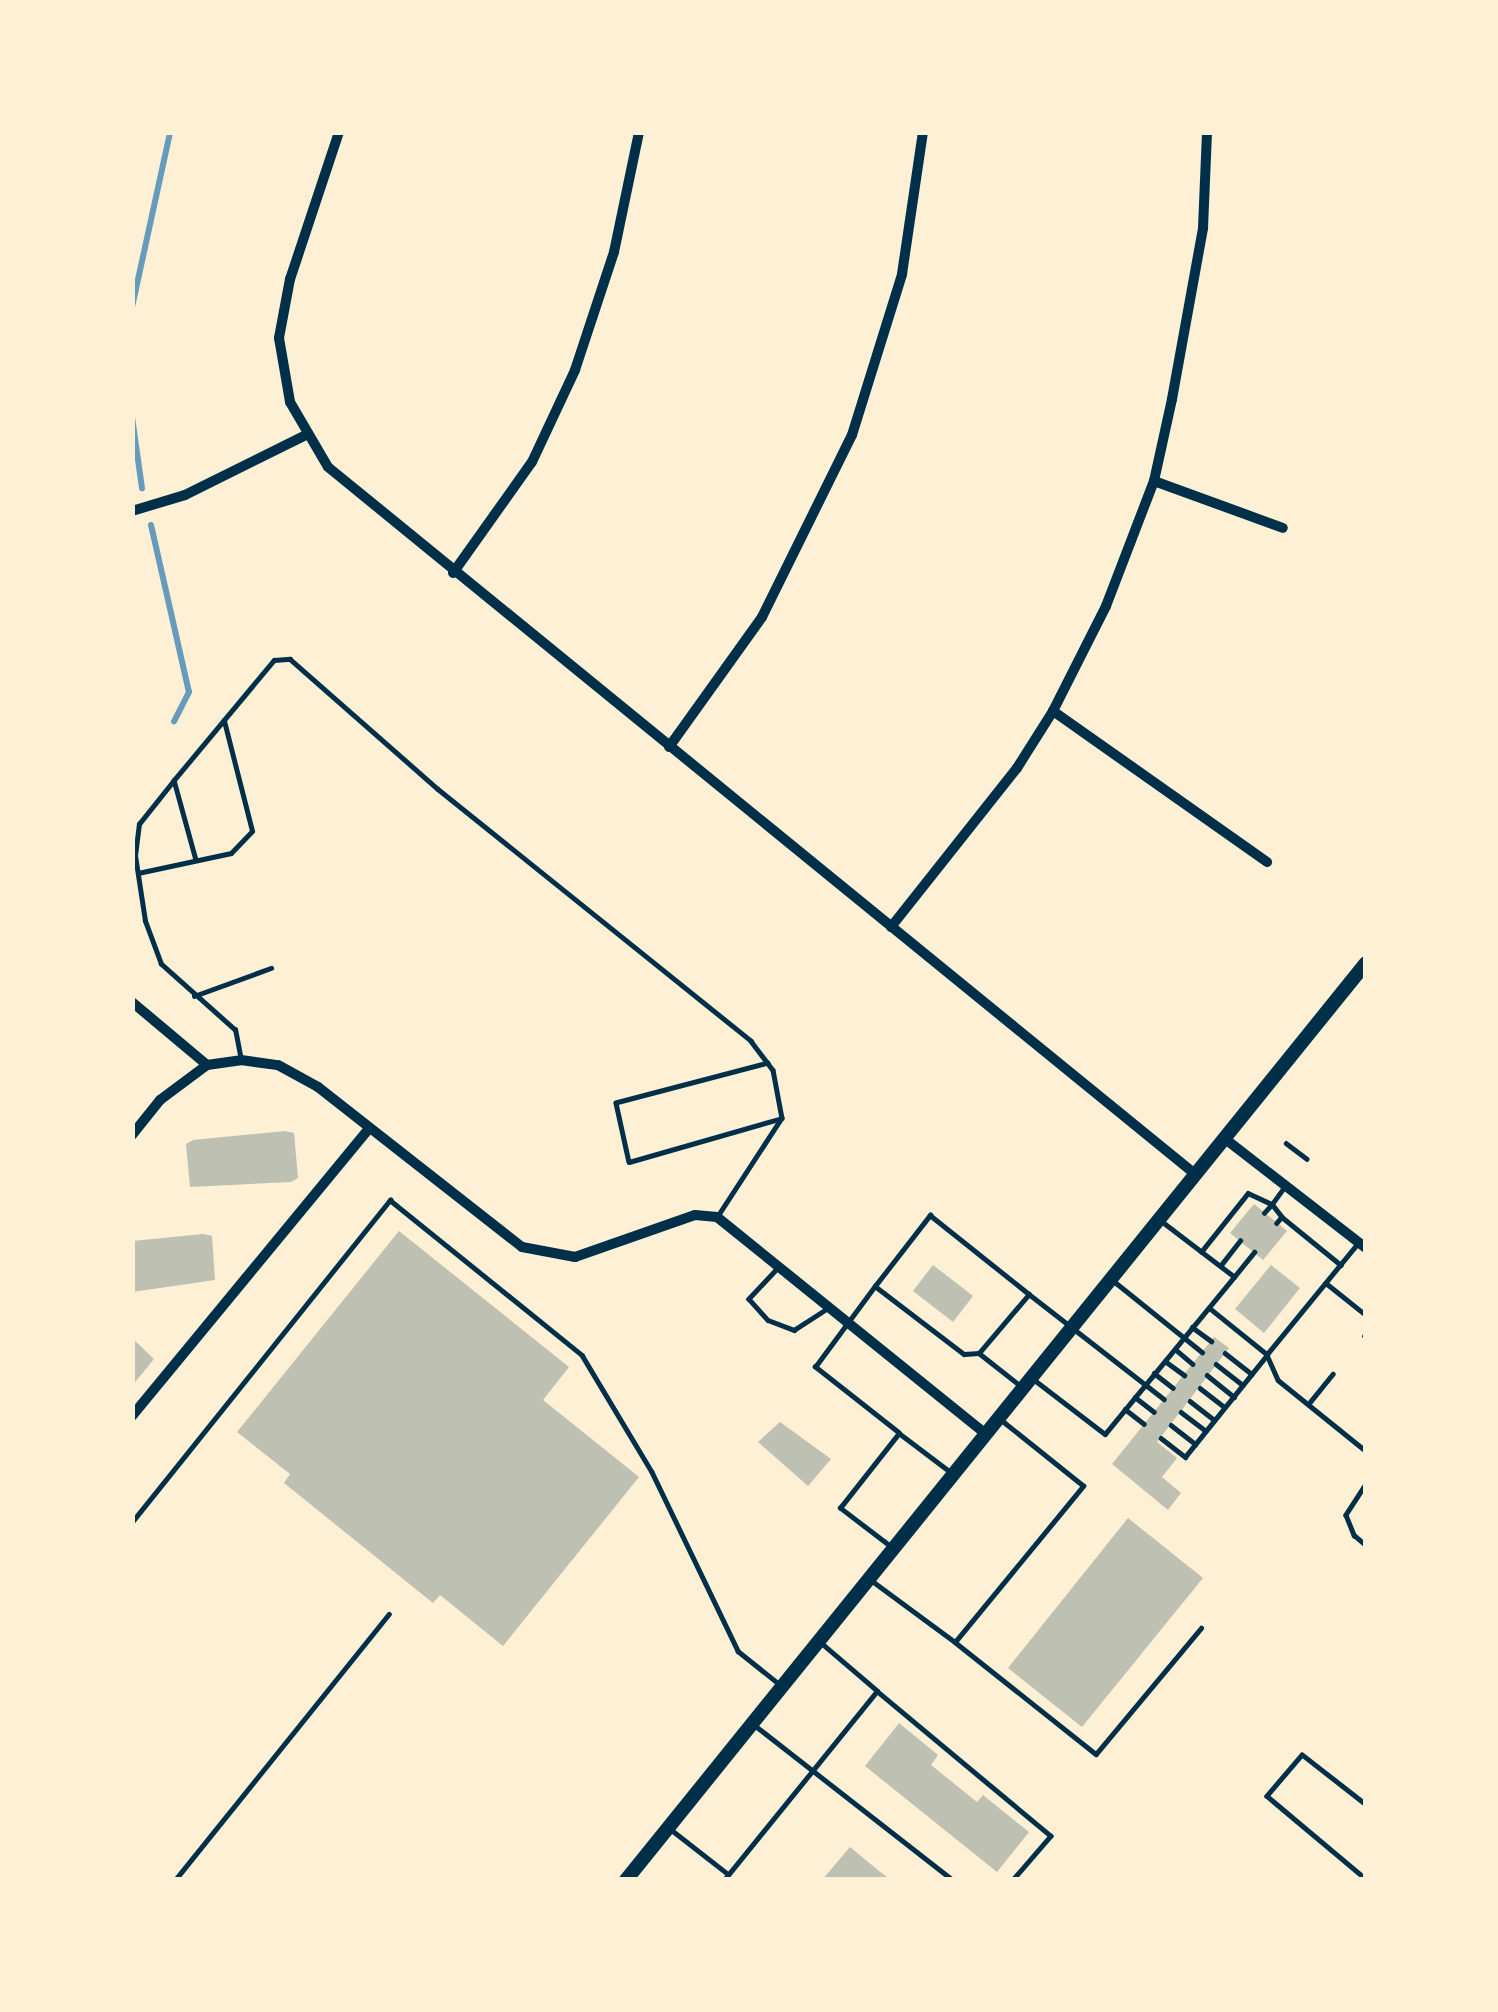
<!DOCTYPE html>
<style>
body{margin:0}
#map{position:relative;width:1498px;height:2012px;overflow:hidden;background:#fdf0d5;font-family:Poppins,sans-serif}
div>[style]{position:absolute}
.stream>*{height:6px;margin:-3px;padding:0 3px;transform-origin:3px;border-radius:3px;background:#669bbc}
.building>*{inset:0;background:#bec0b2}
.path>*{height:4.5px;margin:-2.25px;padding:0 2.25px;transform-origin:2.25px;border-radius:2.25px;background:#003049}
.service>*{height:4.5px;margin:-2.25px;padding:0 2.25px;transform-origin:2.25px;border-radius:2.25px;background:#003049}
.minor>*{height:10px;margin:-5px;padding:0 5px;transform-origin:5px;border-radius:5px;background:#003049}
.secondary>*{height:14px;margin:-7px;padding:0 7px;transform-origin:7px;border-radius:7px;background:#003049}
span{translate:-50% -50%;white-space:nowrap;text-align:center;line-height:1.15;-webkit-text-stroke:10px #fdf0d5;paint-order:stroke}
.frame{position:absolute;inset:0;border:135px solid #fdf0d5;pointer-events:none}
</style>
<div id="map">
<div class="stream">
<div style="left:132px;top:307px;width:179px;rotate:-77.7deg"></div>
<div style="left:132px;top:417px;width:72px;rotate:82deg"></div>
<div style="left:151px;top:525px;width:171px;rotate:77.2deg"></div>
<div style="left:189px;top:692px;width:33px;rotate:117deg"></div>
</div>
<div class="building">
<div style="clip-path:polygon(285px 1131px,294px 1133px,298px 1178px,291px 1182px,190px 1187px,186px 1144px,193px 1140px)"></div>
<div style="clip-path:polygon(1254px 1204px,1287px 1231px,1263px 1260px,1230px 1233px)"></div>
<div style="clip-path:polygon(399px 1231px,569px 1367px,543px 1400px,639px 1477px,503px 1646px,440px 1595px,433px 1603px,284px 1483px,290px 1474px,237px 1432px)"></div>
<div style="clip-path:polygon(203px 1234px,212px 1236px,215px 1280px,132px 1292px,132px 1241px)"></div>
<div style="clip-path:polygon(933px 1265px,973px 1296px,953px 1322px,913px 1291px)"></div>
<div style="clip-path:polygon(1271px 1265px,1300px 1288px,1264px 1333px,1235px 1309px)"></div>
<div style="clip-path:polygon(1214px 1337px,1229px 1348px,1157px 1442px,1177px 1458px,1162px 1477px,1181px 1493px,1168px 1510px,1112px 1464px)"></div>
<div style="clip-path:polygon(132px 1338px,154px 1359px,132px 1386px)"></div>
<div style="clip-path:polygon(780px 1422px,831px 1459px,808px 1486px,758px 1442px)"></div>
<div style="clip-path:polygon(1128px 1518px,1203px 1578px,1082px 1727px,1008px 1668px)"></div>
<div style="clip-path:polygon(899px 1723px,938px 1755px,931px 1765px,977px 1802px,983px 1795px,1029px 1832px,997px 1872px,865px 1766px)"></div>
<div style="clip-path:polygon(850px 1847px,879px 1871px,891px 1880px,822px 1880px)"></div>
</div>
<div class="path">
<div style="left:1286px;top:1143px;width:26px;rotate:37deg"></div>
</div>
<div class="service">
<div style="left:174px;top:780px;width:83px;rotate:74.6deg"></div>
<div style="left:138px;top:873px;width:95px;rotate:-12.1deg"></div>
<div style="left:231px;top:853px;width:30px;rotate:-46deg"></div>
<div style="left:252px;top:831px;width:114px;rotate:-104.3deg"></div>
<div style="left:194px;top:996px;width:82px;rotate:-20deg"></div>
<div style="left:241px;top:1060px;width:31px;rotate:-101deg"></div>
<div style="left:235px;top:1030px;width:99px;rotate:-138.3deg"></div>
<div style="left:161px;top:964px;width:46px;rotate:-110.4deg"></div>
<div style="left:145px;top:921px;width:66px;rotate:-98.7deg"></div>
<div style="left:135px;top:856px;width:32px;rotate:-83deg"></div>
<div style="left:139px;top:824px;width:56px;rotate:-51.5deg"></div>
<div style="left:174px;top:780px;width:156px;rotate:-50.2deg"></div>
<div style="left:274px;top:660px;width:16px;rotate:-4deg"></div>
<div style="left:290px;top:659px;width:197px;rotate:41.3deg"></div>
<div style="left:438px;top:789px;width:402px;rotate:38.8deg"></div>
<div style="left:751px;top:1041px;width:36px;rotate:53deg"></div>
<div style="left:773px;top:1070px;width:49px;rotate:79.4deg"></div>
<div style="left:782px;top:1118px;width:117px;rotate:123.1deg"></div>
<div style="left:768px;top:1063px;width:157px;rotate:165.3deg"></div>
<div style="left:616px;top:1103px;width:60px;rotate:77.6deg"></div>
<div style="left:629px;top:1162px;width:156px;rotate:-16deg"></div>
<div style="left:1264px;top:1213px;width:12px;rotate:-48deg"></div>
<div style="left:1272px;top:1204px;width:16px;rotate:52deg"></div>
<div style="left:1282px;top:1217px;width:8px;rotate:130deg"></div>
<div style="left:1282px;top:1217px;width:76px;rotate:39.1deg"></div>
<div style="left:1357px;top:1245px;width:142px;rotate:129.3deg"></div>
<div style="left:1267px;top:1355px;width:27px;rotate:66deg"></div>
<div style="left:1278px;top:1380px;width:113px;rotate:38.9deg"></div>
<div style="left:1201px;top:1252px;width:75px;rotate:-51.5deg"></div>
<div style="left:1248px;top:1193px;width:26px;rotate:25deg"></div>
<div style="left:1272px;top:1204px;width:19px;rotate:-54deg"></div>
<div style="left:1221px;top:1265px;width:31px;rotate:-52deg"></div>
<div style="left:779px;top:1267px;width:44px;rotate:133.2deg"></div>
<div style="left:749px;top:1299px;width:28px;rotate:48deg"></div>
<div style="left:768px;top:1320px;width:28px;rotate:21deg"></div>
<div style="left:794px;top:1330px;width:38px;rotate:-33deg"></div>
<div style="left:1234px;top:1277px;width:32px;rotate:-51deg"></div>
<div style="left:1115px;top:1282px;width:112px;rotate:38.8deg"></div>
<div style="left:1326px;top:1283px;width:51px;rotate:38.7deg"></div>
<div style="left:875px;top:1286px;width:90px;rotate:-52.2deg"></div>
<div style="left:930px;top:1215px;width:127px;rotate:38.6deg"></div>
<div style="left:1192px;top:1327px;width:24px;rotate:36deg"></div>
<div style="left:1364px;top:1336px;width:4px;rotate:-56deg"></div>
<div style="left:1175px;top:1349px;width:23px;rotate:40deg"></div>
<div style="left:979px;top:1353px;width:55px;rotate:38.3deg"></div>
<div style="left:1225px;top:1353px;width:34px;rotate:38deg"></div>
<div style="left:1165px;top:1361px;width:24px;rotate:36deg"></div>
<div style="left:1216px;top:1364px;width:34px;rotate:38deg"></div>
<div style="left:1154px;top:1373px;width:24px;rotate:38deg"></div>
<div style="left:1207px;top:1375px;width:35px;rotate:39deg"></div>
<div style="left:1032px;top:1378px;width:92px;rotate:37.5deg"></div>
<div style="left:1105px;top:1434px;width:203px;rotate:-50.6deg"></div>
<div style="left:1234px;top:1277px;width:89px;rotate:-142.7deg"></div>
<div style="left:1200px;top:1388px;width:31px;rotate:38deg"></div>
<div style="left:1135px;top:1397px;width:24px;rotate:38deg"></div>
<div style="left:1190px;top:1401px;width:31px;rotate:38deg"></div>
<div style="left:1310px;top:1402px;width:36px;rotate:-51deg"></div>
<div style="left:1125px;top:1409px;width:24px;rotate:38deg"></div>
<div style="left:1181px;top:1412px;width:31px;rotate:37deg"></div>
<div style="left:1171px;top:1425px;width:31px;rotate:38deg"></div>
<div style="left:899px;top:1433px;width:107px;rotate:-141.8deg"></div>
<div style="left:815px;top:1367px;width:101px;rotate:-53.5deg"></div>
<div style="left:875px;top:1286px;width:112px;rotate:37.4deg"></div>
<div style="left:964px;top:1354px;width:15px;rotate:-4deg"></div>
<div style="left:979px;top:1353px;width:77px;rotate:-49.7deg"></div>
<div style="left:1029px;top:1294px;width:171px;rotate:37.9deg"></div>
<div style="left:1161px;top:1438px;width:31px;rotate:38deg"></div>
<div style="left:1185px;top:1457px;width:131px;rotate:-51.2deg"></div>
<div style="left:1267px;top:1355px;width:73px;rotate:-141.1deg"></div>
<div style="left:1366px;top:1484px;width:37px;rotate:123deg"></div>
<div style="left:1346px;top:1515px;width:22px;rotate:68deg"></div>
<div style="left:1354px;top:1535px;width:16px;rotate:40deg"></div>
<div style="left:132px;top:1522px;width:413px;rotate:-51.3deg"></div>
<div style="left:390px;top:1200px;width:247px;rotate:38.9deg"></div>
<div style="left:582px;top:1355px;width:136px;rotate:59.1deg"></div>
<div style="left:652px;top:1472px;width:199px;rotate:64.3deg"></div>
<div style="left:738px;top:1651px;width:51px;rotate:38.7deg"></div>
<div style="left:891px;top:1547px;width:64px;rotate:-142.6deg"></div>
<div style="left:840px;top:1508px;width:95px;rotate:-51.8deg"></div>
<div style="left:899px;top:1433px;width:63px;rotate:37.2deg"></div>
<div style="left:871px;top:1580px;width:104px;rotate:36.4deg"></div>
<div style="left:955px;top:1642px;width:202px;rotate:-50.6deg"></div>
<div style="left:1083px;top:1486px;width:102px;rotate:-141.3deg"></div>
<div style="left:955px;top:1642px;width:180px;rotate:38.5deg"></div>
<div style="left:1096px;top:1754px;width:164px;rotate:-50.2deg"></div>
<div style="left:877px;top:1691px;width:226px;rotate:39.8deg"></div>
<div style="left:1051px;top:1836px;width:58px;rotate:130.8deg"></div>
<div style="left:757px;top:1727px;width:249px;rotate:38deg"></div>
<div style="left:1366px;top:1805px;width:81px;rotate:-142deg"></div>
<div style="left:1302px;top:1755px;width:54px;rotate:130.5deg"></div>
<div style="left:1267px;top:1796px;width:129px;rotate:40deg"></div>
<div style="left:673px;top:1831px;width:70px;rotate:38deg"></div>
<div style="left:175px;top:1880px;width:341px;rotate:-51.2deg"></div>
<div style="left:724px;top:1880px;width:243px;rotate:-51deg"></div>
<div style="left:877px;top:1691px;width:71px;rotate:-139.6deg"></div>
</div>
<div class="minor">
<div style="left:339px;top:132px;width:155px;rotate:108.4deg"></div>
<div style="left:290px;top:279px;width:60px;rotate:100.6deg"></div>
<div style="left:279px;top:338px;width:65px;rotate:80.2deg"></div>
<div style="left:290px;top:402px;width:75px;rotate:59.7deg"></div>
<div style="left:328px;top:467px;width:1119px;rotate:39.2deg"></div>
<div style="left:1154px;top:481px;width:137px;rotate:20deg"></div>
<div style="left:132px;top:511px;width:55px;rotate:-16.8deg"></div>
<div style="left:185px;top:495px;width:135px;rotate:-26.4deg"></div>
<div style="left:453px;top:573px;width:136px;rotate:-54.6deg"></div>
<div style="left:532px;top:462px;width:102px;rotate:-64.9deg"></div>
<div style="left:575px;top:370px;width:124px;rotate:-71.7deg"></div>
<div style="left:614px;top:252px;width:123px;rotate:-78.2deg"></div>
<div style="left:1053px;top:711px;width:262px;rotate:35.2deg"></div>
<div style="left:669px;top:747px;width:160px;rotate:-54.4deg"></div>
<div style="left:762px;top:617px;width:203px;rotate:-63.7deg"></div>
<div style="left:852px;top:435px;width:169px;rotate:-72.7deg"></div>
<div style="left:902px;top:274px;width:144px;rotate:-81.6deg"></div>
<div style="left:891px;top:927px;width:203px;rotate:-51.6deg"></div>
<div style="left:1017px;top:768px;width:67px;rotate:-57.7deg"></div>
<div style="left:1053px;top:711px;width:118px;rotate:-63.2deg"></div>
<div style="left:1106px;top:606px;width:134px;rotate:-69deg"></div>
<div style="left:1154px;top:481px;width:84px;rotate:-77.6deg"></div>
<div style="left:1172px;top:399px;width:174px;rotate:-79.7deg"></div>
<div style="left:1203px;top:228px;width:96px;rotate:-87.6deg"></div>
<div style="left:132px;top:1002px;width:98px;rotate:40deg"></div>
<div style="left:132px;top:1135px;width:45px;rotate:-51.3deg"></div>
<div style="left:160px;top:1100px;width:59px;rotate:-36.7deg"></div>
<div style="left:207px;top:1065px;width:34px;rotate:-8deg"></div>
<div style="left:241px;top:1060px;width:37px;rotate:8deg"></div>
<div style="left:278px;top:1065px;width:46px;rotate:28.8deg"></div>
<div style="left:318px;top:1087px;width:259px;rotate:38.1deg"></div>
<div style="left:522px;top:1247px;width:54px;rotate:10.7deg"></div>
<div style="left:575px;top:1257px;width:127px;rotate:-19.3deg"></div>
<div style="left:695px;top:1215px;width:22px;rotate:5deg"></div>
<div style="left:717px;top:1217px;width:346px;rotate:38.9deg"></div>
<div style="left:1224px;top:1138px;width:180px;rotate:37.8deg"></div>
<div style="left:132px;top:1416px;width:372px;rotate:-50.5deg"></div>
</div>
<div class="secondary">
<div style="left:626px;top:1880px;width:1178px;rotate:-51.1deg"></div>
</div>
<div class="frame"></div>
</div>
